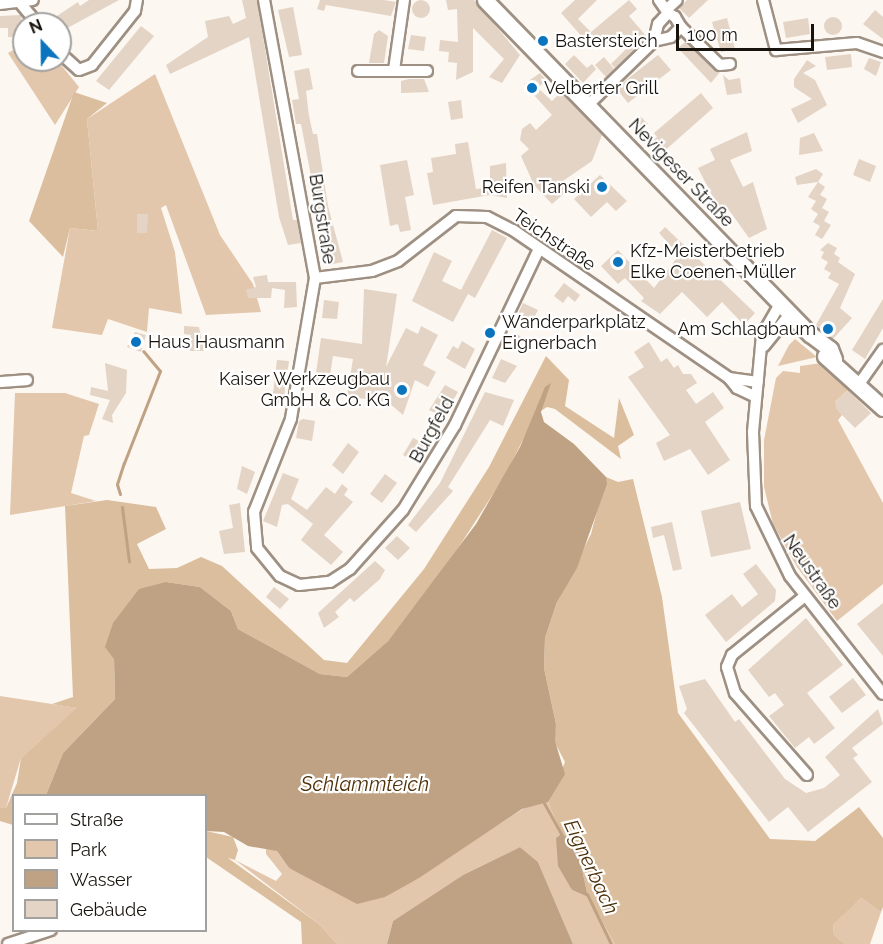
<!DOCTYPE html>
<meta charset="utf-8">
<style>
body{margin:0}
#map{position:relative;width:883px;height:944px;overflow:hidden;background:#fdf7f1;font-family:Raleway,sans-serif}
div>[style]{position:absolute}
.green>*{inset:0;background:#e2c7ac}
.forest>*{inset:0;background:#dbbe9e}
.water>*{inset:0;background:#bfa283}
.stream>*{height:3px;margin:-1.5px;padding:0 1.5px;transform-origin:1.5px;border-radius:1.5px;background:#bfa283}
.building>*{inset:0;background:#e3d4c5}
.round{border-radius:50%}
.roads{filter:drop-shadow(2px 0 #9e9082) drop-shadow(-2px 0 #9e9082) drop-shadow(0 2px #9e9082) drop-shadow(0 -2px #9e9082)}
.minor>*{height:10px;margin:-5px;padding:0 5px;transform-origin:5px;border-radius:5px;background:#fff}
.secondary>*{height:15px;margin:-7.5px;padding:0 7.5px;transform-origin:7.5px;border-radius:7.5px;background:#fff}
.dots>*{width:16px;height:16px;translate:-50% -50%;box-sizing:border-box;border:3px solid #fff;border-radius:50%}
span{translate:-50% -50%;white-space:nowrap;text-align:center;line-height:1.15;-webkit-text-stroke:4.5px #fff;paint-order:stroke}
.poi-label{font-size:18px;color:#18130d}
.left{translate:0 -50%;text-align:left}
.right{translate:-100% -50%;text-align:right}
.street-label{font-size:18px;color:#18130d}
.water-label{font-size:20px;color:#4e3009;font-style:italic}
.legend{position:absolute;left:12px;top:794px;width:195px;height:138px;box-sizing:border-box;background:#fff;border:2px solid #a3a19e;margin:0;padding:8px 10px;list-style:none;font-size:18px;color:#18130d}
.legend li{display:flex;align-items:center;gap:12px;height:30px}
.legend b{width:30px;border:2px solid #a3a19e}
.north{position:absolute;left:12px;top:12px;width:60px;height:60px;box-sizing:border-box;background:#fff;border:2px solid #a3a19e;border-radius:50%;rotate:338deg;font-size:16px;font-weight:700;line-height:24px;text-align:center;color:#18130d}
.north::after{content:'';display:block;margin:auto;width:21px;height:27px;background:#0b74bf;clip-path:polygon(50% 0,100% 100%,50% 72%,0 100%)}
.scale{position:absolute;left:676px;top:24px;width:138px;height:27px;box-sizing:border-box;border:3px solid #18130d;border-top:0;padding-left:8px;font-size:18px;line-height:21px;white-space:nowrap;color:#18130d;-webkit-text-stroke:4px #fff;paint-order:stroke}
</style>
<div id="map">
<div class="green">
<div style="clip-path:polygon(24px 44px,24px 60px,57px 60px,79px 87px,55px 125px,8px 53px)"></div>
<div style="clip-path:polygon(155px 74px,220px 235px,253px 284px,261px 312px,206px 315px,166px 205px,161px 208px,175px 252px,182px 314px,149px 308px,147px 332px,108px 319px,102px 335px,52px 328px,70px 228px,98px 231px,87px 119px)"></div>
<div style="clip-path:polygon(795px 339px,817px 357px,778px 366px,789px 345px)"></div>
<div style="clip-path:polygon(822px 363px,849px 389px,835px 402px,842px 415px,838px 420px,883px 503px,883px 584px,837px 621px,797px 567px,773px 524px,764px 487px,764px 440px,776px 378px,783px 371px,800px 373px,800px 366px)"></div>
<div style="clip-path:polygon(15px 393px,65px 393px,99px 404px,89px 435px,84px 436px,71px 493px,96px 501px,10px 515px)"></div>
<div style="clip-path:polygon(0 696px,78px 708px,21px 758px,6px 808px,0 808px)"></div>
<div style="clip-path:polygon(534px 802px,548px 802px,561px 834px,556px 838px,572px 890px,588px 897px,615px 944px,573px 944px,538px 862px,520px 847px,463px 875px,393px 921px,387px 944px,337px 944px,319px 924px,235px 860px,276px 881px,282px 874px,266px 854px,266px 846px,277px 851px,289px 868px,305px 875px,385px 897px)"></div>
<div style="clip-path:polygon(861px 898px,881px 912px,870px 944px,845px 944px,834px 935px,833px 925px)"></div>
</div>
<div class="forest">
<div style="clip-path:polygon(74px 92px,107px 103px,87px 119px,98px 231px,70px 228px,63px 257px,29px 221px)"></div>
<div style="clip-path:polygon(546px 356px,569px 380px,565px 406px,614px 438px,619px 398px,634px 435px,618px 446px,621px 459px,555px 409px,547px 407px,536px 414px,504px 477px,453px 556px,388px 641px,347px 677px,320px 674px,238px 629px,231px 611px,200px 587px,166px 582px,114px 659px,115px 699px,63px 753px,46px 795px,14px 796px,13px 825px,0 821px,0 808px,6px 808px,17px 783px,21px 758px,77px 708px,52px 704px,73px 697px,65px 506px,107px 500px,156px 507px,166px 529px,137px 544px,149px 569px,177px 568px,201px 557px,222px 566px,324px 660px,347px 663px,424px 569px,489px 467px)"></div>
<div style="clip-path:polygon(606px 477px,618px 482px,633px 479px,662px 597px,678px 713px,770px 839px,815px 841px,859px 807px,883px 838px,883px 907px,881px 912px,861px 898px,853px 906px,833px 925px,834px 935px,845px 944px,615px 944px,588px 897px,576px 841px,561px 834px,548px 802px,565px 762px,554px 741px,556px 724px,544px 668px,545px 638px,557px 602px,591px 534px)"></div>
<div style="clip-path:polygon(206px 831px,233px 837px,238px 850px,235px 860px,228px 858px,319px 924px,337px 944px,302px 944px,301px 922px,206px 857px)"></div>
</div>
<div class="water">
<div style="clip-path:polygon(551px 383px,541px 412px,544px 422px,574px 444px,606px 477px,607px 484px,577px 568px,557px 602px,545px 638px,544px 668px,556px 724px,555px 741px,565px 774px,548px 802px,522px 809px,419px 878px,385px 897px,357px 904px,289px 868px,277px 851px,248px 846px,224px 832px,206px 831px,206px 796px,46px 795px,63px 753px,115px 699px,114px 659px,105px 647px,113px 623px,139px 589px,166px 582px,200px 587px,231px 611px,238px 629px,320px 674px,347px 677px,388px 641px,476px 524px,520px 447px,545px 387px)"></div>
<div style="clip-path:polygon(561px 834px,576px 841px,588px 897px,572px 890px,558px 866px,556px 838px)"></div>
<div style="clip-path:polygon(520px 847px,538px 862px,573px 944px,387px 944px,393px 921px,463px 875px)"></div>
</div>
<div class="stream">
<div style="left:120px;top:494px;width:10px;rotate:-107deg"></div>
<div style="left:117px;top:484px;width:22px;rotate:-72deg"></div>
<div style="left:124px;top:463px;width:99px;rotate:-68.6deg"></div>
<div style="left:160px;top:371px;width:26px;rotate:-130deg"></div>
<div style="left:122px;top:507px;width:55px;rotate:82.7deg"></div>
<div style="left:544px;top:803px;width:37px;rotate:61deg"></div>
<div style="left:587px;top:894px;width:55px;rotate:64.4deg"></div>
</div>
<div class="building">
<div style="clip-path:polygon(89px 0,119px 0,60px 32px,60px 24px,45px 24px,78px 2px,80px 6px)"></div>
<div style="clip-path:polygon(242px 0,257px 0,293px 220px,297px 220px,301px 243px,288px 245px,279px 217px,249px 37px,170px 74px,166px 65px,208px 37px,205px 21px,229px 16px,233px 24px,246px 18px)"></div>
<div style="clip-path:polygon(320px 0,384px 0,396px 2px,391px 16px,326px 5px,324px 11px,317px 9px)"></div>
<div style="clip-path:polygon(446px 0,474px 0,520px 55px,502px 83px,489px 77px,504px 59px,473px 28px,473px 72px,456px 80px,457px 63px,448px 62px,449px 52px,439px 51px,440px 40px,458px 42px,457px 9px,448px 10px)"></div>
<div style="clip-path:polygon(575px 0,597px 0,578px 19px,591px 32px,629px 0,637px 9px,629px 16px,647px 37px,615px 68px,611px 64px,627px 48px,584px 39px,561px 13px)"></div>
<div style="clip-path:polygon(687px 0,708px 0,689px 18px,679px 8px)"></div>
<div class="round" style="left:412px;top:0;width:18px;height:18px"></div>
<div style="clip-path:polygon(293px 7px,302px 55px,289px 57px,278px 10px)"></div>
<div style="clip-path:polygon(875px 10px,883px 17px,883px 39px,863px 24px)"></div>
<div style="clip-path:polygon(21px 15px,24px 38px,8px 37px,8px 28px,0 28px,0 16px)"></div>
<div class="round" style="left:824px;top:17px;width:18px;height:18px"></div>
<div style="clip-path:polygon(727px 18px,735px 49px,721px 52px,712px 22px)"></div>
<div style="clip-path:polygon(808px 18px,810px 34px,786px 38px,783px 22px)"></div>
<div style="clip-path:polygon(141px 26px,154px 36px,109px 90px,96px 81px)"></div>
<div style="clip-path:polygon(379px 30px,388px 36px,384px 63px,369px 63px,374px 34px)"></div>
<div style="clip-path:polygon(411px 35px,426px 37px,424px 51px,408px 49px)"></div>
<div style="clip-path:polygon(685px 42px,720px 72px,711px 83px,678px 48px)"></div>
<div style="clip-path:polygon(851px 54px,852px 67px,827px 70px,825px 57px)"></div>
<div style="clip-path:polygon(574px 55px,587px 68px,592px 64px,596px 69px,583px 83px,565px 64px)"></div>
<div style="clip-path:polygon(658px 55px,671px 70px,628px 103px,616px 88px)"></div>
<div style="clip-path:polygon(604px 57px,614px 69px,606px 77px,595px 65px)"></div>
<div style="clip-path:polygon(869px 58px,881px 62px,876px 76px,864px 69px)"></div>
<div style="clip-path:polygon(807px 60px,816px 66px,803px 73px,815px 80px,827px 105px,798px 123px,791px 109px,812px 99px,794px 87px,794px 79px)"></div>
<div style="clip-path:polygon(309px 68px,313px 89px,306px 91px,309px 116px,313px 134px,317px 134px,328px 206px,343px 262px,328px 265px,301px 124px,296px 124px,292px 100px,299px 99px,294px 71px)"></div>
<div style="clip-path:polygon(540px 73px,546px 80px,538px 88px,552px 101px,561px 92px,602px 135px,592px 161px,560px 183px,567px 191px,552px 204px,534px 185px,521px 156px,529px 149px,520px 140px,522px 129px,530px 123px,536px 130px,552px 115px,524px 84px)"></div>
<div style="clip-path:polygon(723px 75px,729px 80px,740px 78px,742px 93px,727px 95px)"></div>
<div style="clip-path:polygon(409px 79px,424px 79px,429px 92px,401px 93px,401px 81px)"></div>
<div style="clip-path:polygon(701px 93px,713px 108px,662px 153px,652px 141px,657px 137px,654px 133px)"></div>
<div style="clip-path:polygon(461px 100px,463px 118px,451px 120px,448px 102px)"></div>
<div style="clip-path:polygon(639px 115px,648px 124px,639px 133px,630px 124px)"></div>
<div style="clip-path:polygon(747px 132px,752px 151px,730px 160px,743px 187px,753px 182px,767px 229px,749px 238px,729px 210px,721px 213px,698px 168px,715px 160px,710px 149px)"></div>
<div style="clip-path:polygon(814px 133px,823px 151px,799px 155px,800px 138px)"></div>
<div style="clip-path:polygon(468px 142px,476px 189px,490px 187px,490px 166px,506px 163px,507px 198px,490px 195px,433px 205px,427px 173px,433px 172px,431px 158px,456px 154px,455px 144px)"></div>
<div style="clip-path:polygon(859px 159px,876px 166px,870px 182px,853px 175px)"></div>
<div style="clip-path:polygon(407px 160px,414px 195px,405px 197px,411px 230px,400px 232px,398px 224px,390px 226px,380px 165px)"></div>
<div style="clip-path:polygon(816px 169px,823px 174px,818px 182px,797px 185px,795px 177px)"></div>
<div style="clip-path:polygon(600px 175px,627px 201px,616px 211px,607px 202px,591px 217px,574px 199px)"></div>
<div style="clip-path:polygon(818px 182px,825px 187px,820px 195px,827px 199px,822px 208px,829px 212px,824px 221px,831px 225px,822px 239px,815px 235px,820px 226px,813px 222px,818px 214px,811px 209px,816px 201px,808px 197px)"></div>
<div style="clip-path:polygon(137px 214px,148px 214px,147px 233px,137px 233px)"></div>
<div style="clip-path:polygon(665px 227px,755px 313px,744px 325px,722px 302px,707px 317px,682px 292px,660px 314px,641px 301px,644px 298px,625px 278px,618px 284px,601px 266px,618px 250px,654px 288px,679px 255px,659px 233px)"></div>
<div style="clip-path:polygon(492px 230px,507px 238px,475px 298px,468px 294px,453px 322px,412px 301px,434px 252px,452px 261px,442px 281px,461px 290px)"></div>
<div style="clip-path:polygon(828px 243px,837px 248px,834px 254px,840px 258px,838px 262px,855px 274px,840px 308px,852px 318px,833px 339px,816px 325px,839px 284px,828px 278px,831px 273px,824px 269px,828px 262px,821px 258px,824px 252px,820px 250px)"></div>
<div style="clip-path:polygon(267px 275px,268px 282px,296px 282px,297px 307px,284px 308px,285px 290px,272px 288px,271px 298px,248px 298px,246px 290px,256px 287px,253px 277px)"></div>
<div style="clip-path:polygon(564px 283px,580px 295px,575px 302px,568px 296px,563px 303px,554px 296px)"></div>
<div style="clip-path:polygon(364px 289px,397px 294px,386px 367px,406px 328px,418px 334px,421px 326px,438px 335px,423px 365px,436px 372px,428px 387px,415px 380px,403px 415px,389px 403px,347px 396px,353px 359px,333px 356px,329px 382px,315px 380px,321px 338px,362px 344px)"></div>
<div style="clip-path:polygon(883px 299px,883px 328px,865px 359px,852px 350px)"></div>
<div style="clip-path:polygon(324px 300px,339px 302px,337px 319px,322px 318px)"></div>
<div style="clip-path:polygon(523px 303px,538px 310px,530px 325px,516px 318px)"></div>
<div style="clip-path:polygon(184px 326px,199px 327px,204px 351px,190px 351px,191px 335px,184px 334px)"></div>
<div style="clip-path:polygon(135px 332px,146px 335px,141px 352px,127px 347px)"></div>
<div class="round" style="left:508px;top:334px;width:14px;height:14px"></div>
<div style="clip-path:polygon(462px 341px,475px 349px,465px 369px,446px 358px,453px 346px,458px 349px)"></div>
<div style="clip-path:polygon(649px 342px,661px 362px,667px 358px,674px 368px,678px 365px,683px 374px,691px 374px,697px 383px,686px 390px,696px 404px,713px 392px,724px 408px,705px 422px,730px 460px,708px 475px,690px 449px,664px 461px,656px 443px,670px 435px,628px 377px,644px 367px,634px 352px)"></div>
<div style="clip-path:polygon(501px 359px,517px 366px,505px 383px,492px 378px)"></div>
<div style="clip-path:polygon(277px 360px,289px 361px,283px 404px,272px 402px)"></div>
<div style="clip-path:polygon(105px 363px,127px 370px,126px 393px,112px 415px,113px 423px,102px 419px,110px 400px,90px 395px,91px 387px,108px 391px)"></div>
<div style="clip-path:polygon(445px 385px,458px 392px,443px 417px,429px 410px)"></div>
<div style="clip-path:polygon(848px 390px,871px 413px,855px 428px,836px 409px,835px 402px)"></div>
<div style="clip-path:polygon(485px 392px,514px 400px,503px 426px,490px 420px,448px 487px,453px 491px,416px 532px,408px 525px,440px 483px)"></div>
<div style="clip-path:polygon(303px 419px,315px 421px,312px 441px,296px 438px,299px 421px)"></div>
<div style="clip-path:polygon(413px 438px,425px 444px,415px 462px,403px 455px)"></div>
<div style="clip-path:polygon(348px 443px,359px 452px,343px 474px,332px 465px)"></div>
<div style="clip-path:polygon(242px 466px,255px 472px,247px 494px,237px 489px)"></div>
<div style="clip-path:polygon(283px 473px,299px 479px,291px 499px,307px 510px,326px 487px,335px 494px,342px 484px,348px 489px,344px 495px,353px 502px,324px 535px,343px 552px,331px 565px,301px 540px,313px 524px,288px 504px,282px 505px,277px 527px,263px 521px)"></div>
<div style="clip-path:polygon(385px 474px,397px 483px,382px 503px,370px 494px)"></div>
<div style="clip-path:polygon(740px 502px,751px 549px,711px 557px,701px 511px)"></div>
<div style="clip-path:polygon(240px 503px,245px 552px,224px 554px,219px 531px,233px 528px,229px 505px)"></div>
<div style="clip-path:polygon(672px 522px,682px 569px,673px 571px,664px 535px,653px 538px,651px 527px)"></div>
<div style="clip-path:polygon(397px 536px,410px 548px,398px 560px,385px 548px)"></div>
<div style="clip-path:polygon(375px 561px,385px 570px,380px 579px,354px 602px,350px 598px,335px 612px,339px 617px,324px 628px,318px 613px)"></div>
<div style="clip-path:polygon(756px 564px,776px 590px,775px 601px,726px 642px,705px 615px,732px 594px,742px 607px,758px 594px,743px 574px)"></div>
<div style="clip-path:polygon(274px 587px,289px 599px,280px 609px,266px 597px)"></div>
<div style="clip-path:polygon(883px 603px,883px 656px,857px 624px)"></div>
<div style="clip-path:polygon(806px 618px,843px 665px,807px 693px,835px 728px,814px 744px,809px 737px,795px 748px,769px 716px,784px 705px,775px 693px,769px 697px,748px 670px)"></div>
<div style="clip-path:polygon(853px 678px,866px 695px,842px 713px,829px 697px)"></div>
<div style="clip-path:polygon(705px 679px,735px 722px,739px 719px,785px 779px,806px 793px,824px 788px,840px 775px,825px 757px,878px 709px,883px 724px,852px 748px,858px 755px,853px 758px,872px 782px,808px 832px,788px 807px,769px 822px,684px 713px,687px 709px,679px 686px)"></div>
</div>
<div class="roads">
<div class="minor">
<div style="left:264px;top:0;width:283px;rotate:79.6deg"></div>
<div style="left:315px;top:278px;width:143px;rotate:99.7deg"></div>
<div style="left:291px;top:419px;width:100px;rotate:111.7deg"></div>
<div style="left:254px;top:512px;width:36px;rotate:85deg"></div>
<div style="left:257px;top:548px;width:36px;rotate:51deg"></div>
<div style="left:280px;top:576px;width:21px;rotate:25deg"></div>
<div style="left:299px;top:585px;width:31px;rotate:-6deg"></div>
<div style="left:330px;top:582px;width:24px;rotate:-33deg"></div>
<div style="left:350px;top:569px;width:79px;rotate:-48.1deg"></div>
<div style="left:403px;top:510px;width:100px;rotate:-58.5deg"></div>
<div style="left:455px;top:425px;width:195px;rotate:-64.5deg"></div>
<div style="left:659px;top:0;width:16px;rotate:55deg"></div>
<div style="left:763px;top:0;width:52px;rotate:75.4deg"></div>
<div style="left:776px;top:50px;width:81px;rotate:-4.9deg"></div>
<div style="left:857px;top:43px;width:28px;rotate:19deg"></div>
<div style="left:0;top:4px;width:33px;rotate:-7deg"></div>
<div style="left:21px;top:4px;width:26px;rotate:50deg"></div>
<div style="left:667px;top:9px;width:13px;rotate:-42deg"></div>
<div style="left:681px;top:27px;width:54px;rotate:44.3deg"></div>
<div style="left:720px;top:65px;width:10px;rotate:-6deg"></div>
<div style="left:60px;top:53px;width:25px;rotate:42deg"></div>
<div style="left:79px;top:70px;width:14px;rotate:-21deg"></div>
<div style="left:92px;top:65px;width:69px;rotate:-51.5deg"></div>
<div style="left:135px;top:11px;width:11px;rotate:-80deg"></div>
<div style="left:394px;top:70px;width:71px;rotate:-81.9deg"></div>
<div style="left:358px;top:71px;width:69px"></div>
<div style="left:587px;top:106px;width:93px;rotate:-44.1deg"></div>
<div style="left:654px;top:41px;width:17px;rotate:-13deg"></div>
<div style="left:671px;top:37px;width:14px;rotate:-45deg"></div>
<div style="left:681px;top:27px;width:12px;rotate:-121deg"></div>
<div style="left:675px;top:17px;width:8px;rotate:-150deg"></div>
<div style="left:668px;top:13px;width:15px;rotate:132deg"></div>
<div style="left:658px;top:24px;width:17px;rotate:103deg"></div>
<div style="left:315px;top:278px;width:57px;rotate:-7deg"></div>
<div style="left:372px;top:271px;width:28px;rotate:-21deg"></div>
<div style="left:398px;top:261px;width:73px;rotate:-37.8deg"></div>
<div style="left:456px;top:216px;width:31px;rotate:2deg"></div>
<div style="left:487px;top:217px;width:29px;rotate:27deg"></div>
<div style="left:513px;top:230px;width:262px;rotate:34.4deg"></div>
<div style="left:729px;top:378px;width:13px;rotate:51deg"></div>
<div style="left:737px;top:388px;width:21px;rotate:25deg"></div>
<div style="left:780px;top:304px;width:36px;rotate:120deg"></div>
<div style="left:762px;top:335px;width:97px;rotate:95.3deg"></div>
<div style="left:753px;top:432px;width:74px;rotate:87.7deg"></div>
<div style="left:756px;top:506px;width:78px;rotate:64.1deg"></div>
<div style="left:790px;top:576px;width:150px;rotate:51.8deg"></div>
<div style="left:764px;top:346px;width:41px;rotate:-50.9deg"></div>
<div style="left:729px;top:378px;width:29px;rotate:8deg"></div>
<div style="left:0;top:382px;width:27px;rotate:-4deg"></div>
<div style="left:859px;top:384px;width:42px;rotate:-54.8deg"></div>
<div style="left:805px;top:596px;width:94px;rotate:141.1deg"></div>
<div style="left:732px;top:655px;width:13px;rotate:113deg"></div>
<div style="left:727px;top:667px;width:27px;rotate:73deg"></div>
<div style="left:735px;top:693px;width:109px;rotate:48.7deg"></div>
<div style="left:8px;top:944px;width:45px;rotate:-18deg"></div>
</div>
<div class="secondary">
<div style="left:485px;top:0;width:466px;rotate:45.8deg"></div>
<div style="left:810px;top:334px;width:25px;rotate:37deg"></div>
<div style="left:830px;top:349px;width:11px;rotate:68deg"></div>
<div style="left:825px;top:356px;width:78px;rotate:41.9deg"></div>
</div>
</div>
<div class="dots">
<div style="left:543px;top:41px;background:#0b74bf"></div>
<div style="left:532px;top:88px;background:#0b74bf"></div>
<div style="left:602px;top:187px;background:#0b74bf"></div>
<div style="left:618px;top:262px;background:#0b74bf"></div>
<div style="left:828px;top:329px;background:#0b74bf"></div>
<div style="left:490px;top:333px;background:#0b74bf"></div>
<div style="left:136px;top:342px;background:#0b74bf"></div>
<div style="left:402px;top:390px;background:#0b74bf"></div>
</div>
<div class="poi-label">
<span class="left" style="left:555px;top:41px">Bastersteich</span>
<span class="left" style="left:544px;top:88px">Velberter Grill</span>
<span class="right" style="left:590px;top:187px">Reifen Tanski</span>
<span class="left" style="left:630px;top:262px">Kfz-Meisterbetrieb<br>Elke Coenen-Müller</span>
<span class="left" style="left:502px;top:333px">Wanderparkplatz<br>Eignerbach</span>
<span class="right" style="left:816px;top:329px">Am Schlagbaum</span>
<span class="left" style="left:148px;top:342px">Haus Hausmann</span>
<span class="right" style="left:390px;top:390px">Kaiser Werkzeugbau<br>GmbH &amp; Co. KG</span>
</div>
<div class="street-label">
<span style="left:681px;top:173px;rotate:46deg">Nevigeser Straße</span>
<span style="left:322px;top:219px;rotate:81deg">Burgstraße</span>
<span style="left:554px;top:240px;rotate:34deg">Teichstraße</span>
<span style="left:432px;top:430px;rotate:-61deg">Burgfeld</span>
<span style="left:812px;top:572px;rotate:55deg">Neustraße</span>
</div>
<div class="water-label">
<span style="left:365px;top:784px">Schlammteich</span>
<span style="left:591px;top:867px;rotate:65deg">Eignerbach</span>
</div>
<ul class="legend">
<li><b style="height:8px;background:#fff"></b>Straße</li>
<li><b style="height:16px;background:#e2c7ac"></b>Park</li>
<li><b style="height:16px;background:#bfa283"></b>Wasser</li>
<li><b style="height:16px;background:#e3d4c5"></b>Gebäude</li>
</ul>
<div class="north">N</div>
<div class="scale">100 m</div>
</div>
